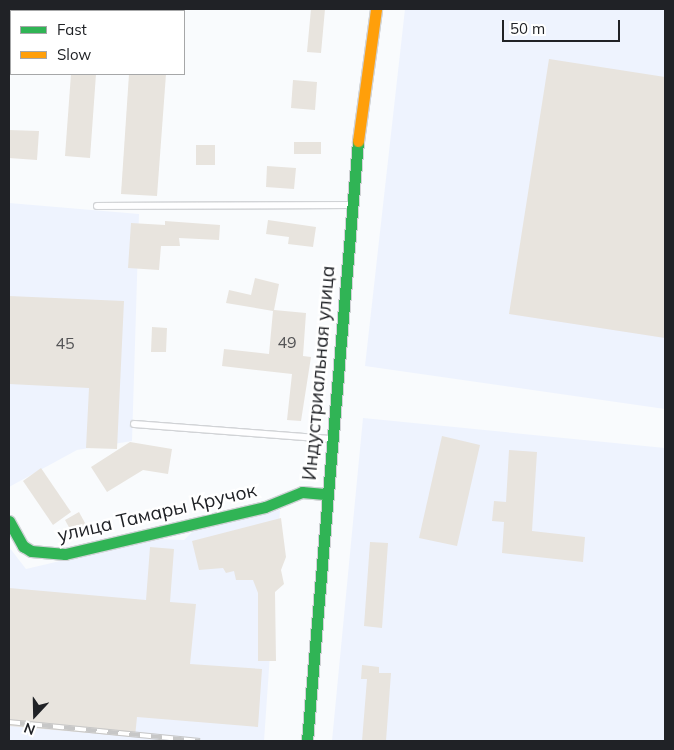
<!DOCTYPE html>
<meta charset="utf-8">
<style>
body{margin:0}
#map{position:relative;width:674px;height:750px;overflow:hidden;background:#f9fbfd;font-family:Mulish,sans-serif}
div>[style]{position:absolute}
.built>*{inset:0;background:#eef3fe}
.building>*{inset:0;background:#e8e4de}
.roads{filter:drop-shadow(1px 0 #d1d3d6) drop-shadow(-1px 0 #d1d3d6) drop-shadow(0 1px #d1d3d6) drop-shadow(0 -1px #d1d3d6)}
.lane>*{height:6px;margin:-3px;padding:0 3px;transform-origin:3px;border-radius:3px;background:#fefeff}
.fast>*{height:11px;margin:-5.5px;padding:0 5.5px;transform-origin:5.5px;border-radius:5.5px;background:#30b455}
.slow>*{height:11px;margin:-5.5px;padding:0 5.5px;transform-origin:5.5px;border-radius:5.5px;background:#ff9f0a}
.rail>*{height:5.5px;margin-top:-2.75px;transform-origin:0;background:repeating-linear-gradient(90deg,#fff 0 11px,#c7c7c7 0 22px);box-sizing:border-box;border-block:1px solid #c7c7c7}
span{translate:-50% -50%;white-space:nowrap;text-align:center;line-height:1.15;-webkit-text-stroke:5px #fff;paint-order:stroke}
.number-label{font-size:16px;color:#545456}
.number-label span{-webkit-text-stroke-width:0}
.street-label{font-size:19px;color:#202226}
.frame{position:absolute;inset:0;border:10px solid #202226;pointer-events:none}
.legend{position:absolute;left:10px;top:10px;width:175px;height:65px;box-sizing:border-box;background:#fff;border:1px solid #a6a7a8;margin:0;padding:6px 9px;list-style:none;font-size:15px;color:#202226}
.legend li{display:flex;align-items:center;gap:10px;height:25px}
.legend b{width:25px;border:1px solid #a6a7a8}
.north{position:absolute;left:10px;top:690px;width:50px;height:50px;-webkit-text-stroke:4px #fff;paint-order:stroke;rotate:201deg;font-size:14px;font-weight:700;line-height:20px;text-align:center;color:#202226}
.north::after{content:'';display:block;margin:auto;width:18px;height:22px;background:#202226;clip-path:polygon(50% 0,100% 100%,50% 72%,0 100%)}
.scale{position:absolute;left:502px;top:20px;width:118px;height:22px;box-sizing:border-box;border:2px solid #202226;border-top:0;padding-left:6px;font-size:15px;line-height:18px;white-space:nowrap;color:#202226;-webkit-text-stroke:4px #fff;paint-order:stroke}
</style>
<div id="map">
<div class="built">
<div style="clip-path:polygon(405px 9px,665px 9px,665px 409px,365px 366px)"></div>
<div style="clip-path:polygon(9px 203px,139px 214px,132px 441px,77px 450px,9px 487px)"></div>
<div style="clip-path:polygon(363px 418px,665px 448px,665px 741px,332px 741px)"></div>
<div style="clip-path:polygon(280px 510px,264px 741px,9px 741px,9px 547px,26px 569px,153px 539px,184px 540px,199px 525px)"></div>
</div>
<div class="building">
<div style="clip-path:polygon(311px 9px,325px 9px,321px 53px,307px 52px)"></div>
<div style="clip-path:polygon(549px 59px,665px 77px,665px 338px,509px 314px)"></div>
<div style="clip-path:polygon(71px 74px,96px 74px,90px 158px,65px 156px)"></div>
<div style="clip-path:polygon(129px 74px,166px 74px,157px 196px,121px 194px)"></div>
<div style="clip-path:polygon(293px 80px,317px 82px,315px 110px,291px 108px)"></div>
<div style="clip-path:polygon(9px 130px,39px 131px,37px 160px,9px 158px)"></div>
<div style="clip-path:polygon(294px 142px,321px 142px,321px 154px,294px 154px)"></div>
<div style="clip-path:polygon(196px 145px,215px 145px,215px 165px,196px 165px)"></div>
<div style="clip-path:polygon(267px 166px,296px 168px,294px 189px,266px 187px)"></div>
<div style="clip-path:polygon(268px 220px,316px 227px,313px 247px,288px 244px,289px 237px,266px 234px)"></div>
<div style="clip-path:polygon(165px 221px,220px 225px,219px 240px,179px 238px,180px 246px,161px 246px,159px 270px,128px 268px,131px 223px,165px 225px)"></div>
<div style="clip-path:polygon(255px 278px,279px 284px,274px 310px,306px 313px,303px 356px,311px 357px,301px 421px,287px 420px,292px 374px,222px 366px,224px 349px,269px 354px,273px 311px,226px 303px,229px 290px,251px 295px)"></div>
<div style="clip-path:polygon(9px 296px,124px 301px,117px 449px,86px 448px,89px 388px,9px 384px)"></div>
<div style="clip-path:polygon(152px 327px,167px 328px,166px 352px,151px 352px)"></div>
<div style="clip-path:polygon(442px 436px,480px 445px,457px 546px,419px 538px)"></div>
<div style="clip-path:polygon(130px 442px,172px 449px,168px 474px,143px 470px,107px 492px,91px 467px)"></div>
<div style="clip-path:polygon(509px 450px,537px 452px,532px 531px,585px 537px,583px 562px,502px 553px,504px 522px,492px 521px,494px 501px,506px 502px)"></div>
<div style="clip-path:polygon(41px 468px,71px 512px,53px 525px,23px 481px)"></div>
<div style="clip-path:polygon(79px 512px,91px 534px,76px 540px,65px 520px)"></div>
<div style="clip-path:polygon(281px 518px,286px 557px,281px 570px,284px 584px,275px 592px,276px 661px,258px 661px,258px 593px,253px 580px,236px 580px,234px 571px,226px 573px,223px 568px,199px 570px,192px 541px)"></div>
<div style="clip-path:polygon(370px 542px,388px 543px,382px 628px,364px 626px)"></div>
<div style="clip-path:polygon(150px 547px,174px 549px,170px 602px,196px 604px,190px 664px,262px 669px,258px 727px,137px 717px,135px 737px,9px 726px,9px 588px,146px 600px)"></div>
<div style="clip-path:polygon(362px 665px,379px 667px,379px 673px,391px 673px,386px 741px,362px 741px,367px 679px,361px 679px)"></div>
</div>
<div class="roads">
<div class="lane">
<div style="left:97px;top:206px;width:251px;rotate:-0.2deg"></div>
<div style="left:134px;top:424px;width:197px;rotate:4.4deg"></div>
</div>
<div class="fast">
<div style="left:9px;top:521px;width:29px;rotate:61deg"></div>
<div style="left:23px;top:546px;width:9px;rotate:32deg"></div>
<div style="left:31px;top:551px;width:34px;rotate:5deg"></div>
<div style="left:65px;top:554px;width:205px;rotate:-13.2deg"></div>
<div style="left:265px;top:507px;width:40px;rotate:-22deg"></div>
<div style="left:302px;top:492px;width:25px;rotate:5deg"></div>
<div style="left:307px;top:741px;width:602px;rotate:-85.14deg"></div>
</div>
<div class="slow">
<div style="left:358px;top:141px;width:133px;rotate:-82.2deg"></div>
</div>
</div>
<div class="rail">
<div style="left:9px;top:722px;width:192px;rotate:5.7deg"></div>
</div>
<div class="number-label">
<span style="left:287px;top:342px">49</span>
<span style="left:65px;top:343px">45</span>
</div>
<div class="street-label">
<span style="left:319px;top:373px;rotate:-85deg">Индустриальная улица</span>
<span style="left:157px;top:513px;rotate:-13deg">улица Тамары Кручок</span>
</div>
<div class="frame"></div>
<ul class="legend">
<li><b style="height:6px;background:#30b455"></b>Fast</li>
<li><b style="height:6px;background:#ff9f0a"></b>Slow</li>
</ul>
<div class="north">N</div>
<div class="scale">50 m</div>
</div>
